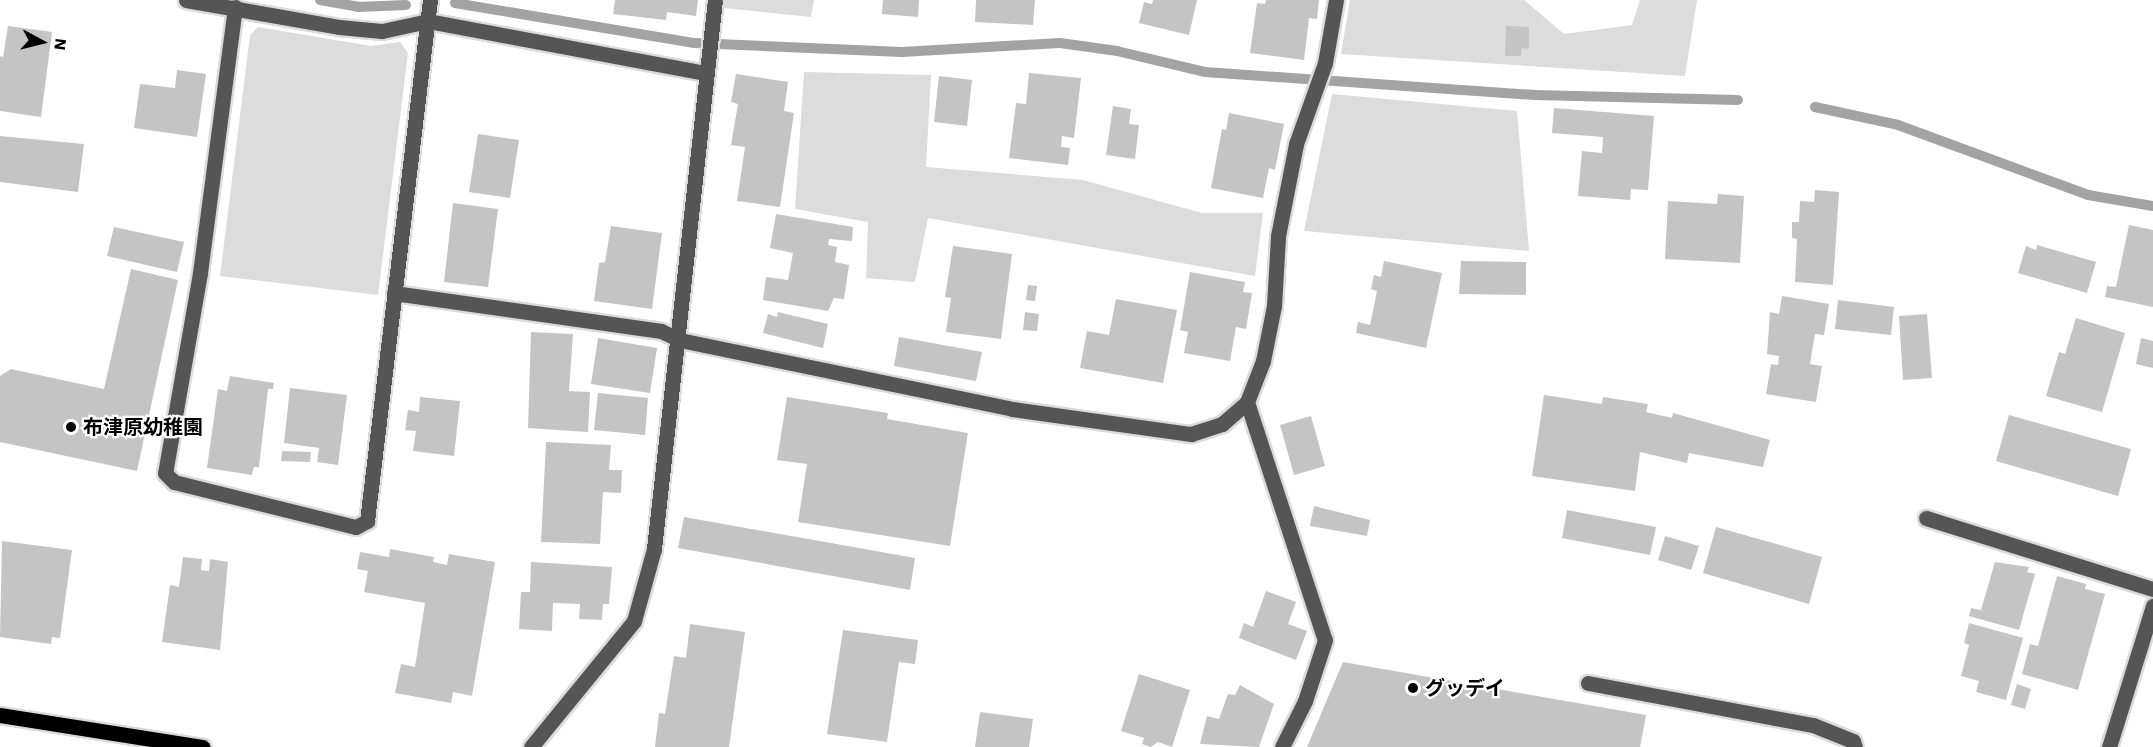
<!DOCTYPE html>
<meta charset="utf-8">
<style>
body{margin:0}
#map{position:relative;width:2153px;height:747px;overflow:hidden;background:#fff;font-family:"Work Sans","Noto Sans JP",sans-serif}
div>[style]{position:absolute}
.green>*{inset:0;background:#dcdcdc}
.stream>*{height:10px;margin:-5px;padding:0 5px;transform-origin:5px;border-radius:5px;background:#a3a3a3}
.building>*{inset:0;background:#c4c4c4}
.roads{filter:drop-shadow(2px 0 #dbdbdb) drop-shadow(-2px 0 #dbdbdb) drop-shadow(0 2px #dbdbdb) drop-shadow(0 -2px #dbdbdb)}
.minor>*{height:15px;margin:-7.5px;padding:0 7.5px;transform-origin:7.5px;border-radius:7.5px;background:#555}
.major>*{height:15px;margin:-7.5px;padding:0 7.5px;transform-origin:7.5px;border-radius:7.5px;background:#000}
.dots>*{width:16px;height:16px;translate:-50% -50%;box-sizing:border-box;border:3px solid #fff;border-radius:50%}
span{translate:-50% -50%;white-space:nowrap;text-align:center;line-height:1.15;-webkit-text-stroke:4.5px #fff;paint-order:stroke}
.poi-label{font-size:20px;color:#000;font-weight:700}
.left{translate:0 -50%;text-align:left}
.north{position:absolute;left:12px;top:12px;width:60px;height:60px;-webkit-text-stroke:4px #fff;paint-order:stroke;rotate:97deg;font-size:16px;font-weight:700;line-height:24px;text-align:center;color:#000}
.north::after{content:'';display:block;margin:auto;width:21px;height:27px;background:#000;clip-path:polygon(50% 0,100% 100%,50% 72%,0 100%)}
</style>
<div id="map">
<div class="green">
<div style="clip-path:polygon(725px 0,814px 0,811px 17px,724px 8px)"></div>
<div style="clip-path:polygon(1350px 0,1524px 0,1564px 34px,1632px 25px,1640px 0,1697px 0,1685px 76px,1341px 54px)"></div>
<div style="clip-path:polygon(258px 27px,371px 46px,400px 42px,408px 53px,378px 295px,220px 276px,250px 35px)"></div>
<div style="clip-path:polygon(804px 72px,931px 75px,926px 167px,1083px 180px,1202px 213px,1263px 213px,1255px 276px,928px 218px,915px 282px,866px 278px,868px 222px,795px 209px)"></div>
<div style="clip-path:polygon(1332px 94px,1517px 111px,1529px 251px,1304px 231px)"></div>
</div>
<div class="stream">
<div style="left:320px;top:0;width:39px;rotate:10deg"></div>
<div style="left:358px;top:7px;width:48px;rotate:-2.4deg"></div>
<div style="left:455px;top:3px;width:243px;rotate:9.5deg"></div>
<div style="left:695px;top:43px;width:207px;rotate:2.5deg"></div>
<div style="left:902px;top:52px;width:158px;rotate:-3.3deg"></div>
<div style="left:1060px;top:43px;width:58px;rotate:8deg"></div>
<div style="left:1117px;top:51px;width:90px;rotate:13.4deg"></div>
<div style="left:1205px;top:72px;width:331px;rotate:4deg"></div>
<div style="left:1535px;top:95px;width:203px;rotate:1.4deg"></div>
<div style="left:1815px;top:107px;width:85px;rotate:12.2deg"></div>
<div style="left:1898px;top:125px;width:202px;rotate:20.2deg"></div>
<div style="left:2088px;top:195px;width:66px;rotate:9.6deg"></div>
</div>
<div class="building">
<div style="clip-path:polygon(615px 0,698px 0,696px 16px,667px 12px,666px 20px,613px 14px)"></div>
<div style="clip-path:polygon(883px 0,919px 0,918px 17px,882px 14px)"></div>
<div style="clip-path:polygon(976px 0,1035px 0,1033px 25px,975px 22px)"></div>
<div style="clip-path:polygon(1153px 0,1197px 0,1189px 35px,1139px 23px,1144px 2px,1152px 4px)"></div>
<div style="clip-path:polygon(1266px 0,1319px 0,1317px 19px,1309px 18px,1304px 60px,1250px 53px,1257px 3px,1265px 4px)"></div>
<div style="clip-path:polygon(8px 26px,52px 32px,41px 117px,0 111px,0 56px,3px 57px)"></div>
<div style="clip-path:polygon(1506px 26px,1529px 27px,1529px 49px,1522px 48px,1521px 56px,1505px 56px)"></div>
<div style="clip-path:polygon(177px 70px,206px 74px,197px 137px,134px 128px,140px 84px,175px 88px)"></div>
<div style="clip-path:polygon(1029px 73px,1081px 78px,1074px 138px,1062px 136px,1061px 147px,1070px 148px,1068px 165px,1009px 158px,1016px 103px,1026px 104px)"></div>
<div style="clip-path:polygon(736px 74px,788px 82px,784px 111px,794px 113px,780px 207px,737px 201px,745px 147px,731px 145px,738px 104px,731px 102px)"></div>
<div style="clip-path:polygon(939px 76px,972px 80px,967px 126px,934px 122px)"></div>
<div style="clip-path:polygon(1113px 106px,1131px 109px,1129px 124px,1139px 125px,1135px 159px,1106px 155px)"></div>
<div style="clip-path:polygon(1554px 108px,1654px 116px,1648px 190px,1631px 189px,1630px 200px,1578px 196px,1582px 151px,1602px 153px,1603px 137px,1552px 133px)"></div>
<div style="clip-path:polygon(1229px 113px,1284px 124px,1275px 170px,1269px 168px,1263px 198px,1211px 188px,1222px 129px,1226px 130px)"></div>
<div style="clip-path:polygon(478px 134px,519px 140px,510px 198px,469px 192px)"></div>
<div style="clip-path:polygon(0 136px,84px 144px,78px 192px,0 182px)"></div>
<div style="clip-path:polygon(1815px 190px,1839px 192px,1833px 285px,1795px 282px,1797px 239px,1792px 238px,1792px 222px,1799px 222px,1800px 201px,1814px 202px)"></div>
<div style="clip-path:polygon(1718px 194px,1744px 196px,1740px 263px,1665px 259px,1668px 201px,1717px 204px)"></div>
<div style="clip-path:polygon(453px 203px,498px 209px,488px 287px,444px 282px)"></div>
<div style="clip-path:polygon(776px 214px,853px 227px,852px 241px,829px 239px,828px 245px,837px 247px,835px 262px,849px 265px,844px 299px,834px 298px,828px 311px,763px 300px,766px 277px,788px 280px,793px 253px,770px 248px)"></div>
<div style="clip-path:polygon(2129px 225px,2153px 230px,2153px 307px,2105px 297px,2107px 286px,2116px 287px)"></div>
<div style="clip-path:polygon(611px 226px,662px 233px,652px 309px,594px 301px,599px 263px,605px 262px)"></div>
<div style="clip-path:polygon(114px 227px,184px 242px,177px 272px,107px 256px)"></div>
<div style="clip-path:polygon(2037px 245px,2096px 262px,2087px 293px,2018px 273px,2026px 246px,2036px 250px)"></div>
<div style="clip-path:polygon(953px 246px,1012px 254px,1001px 339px,946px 332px,951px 298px,945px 297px)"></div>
<div style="clip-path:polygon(1384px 261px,1442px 273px,1426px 348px,1356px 333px,1358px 322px,1370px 325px,1377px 291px,1371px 289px,1374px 275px,1381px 277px)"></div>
<div style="clip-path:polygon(1461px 261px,1526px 262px,1526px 295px,1459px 294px)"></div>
<div style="clip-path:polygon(131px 269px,178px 280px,137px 471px,0 442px,0 376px,11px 369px,104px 389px)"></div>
<div style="clip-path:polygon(1190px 272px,1245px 282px,1243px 292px,1252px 293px,1246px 329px,1236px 327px,1230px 361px,1184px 353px,1188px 332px,1180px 330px)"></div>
<div style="clip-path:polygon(1028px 285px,1037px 286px,1035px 301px,1026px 300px)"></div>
<div style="clip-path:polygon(1782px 296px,1829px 304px,1824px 335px,1815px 334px,1810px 364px,1822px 366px,1816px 402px,1766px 394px,1771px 364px,1778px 365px,1779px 356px,1767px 354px,1770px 312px,1779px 314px)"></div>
<div style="clip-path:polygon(1116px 299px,1177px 310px,1163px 383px,1080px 368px,1087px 331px,1109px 335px)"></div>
<div style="clip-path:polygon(1838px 300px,1894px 307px,1891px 335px,1835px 329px)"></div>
<div style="clip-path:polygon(778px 312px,828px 324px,823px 348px,763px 333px,768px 314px,777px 317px)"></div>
<div style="clip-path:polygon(1025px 312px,1039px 314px,1037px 331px,1023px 330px)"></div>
<div style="clip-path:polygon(1927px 314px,1932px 378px,1903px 380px,1899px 316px)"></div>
<div style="clip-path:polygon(2076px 318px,2125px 333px,2102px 412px,2046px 396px,2059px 352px,2065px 354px)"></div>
<div style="clip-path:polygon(531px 332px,573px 334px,569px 391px,590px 392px,588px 432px,528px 428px)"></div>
<div style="clip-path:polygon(899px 337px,982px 352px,976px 381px,894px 366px)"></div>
<div style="clip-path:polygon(598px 338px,657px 348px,650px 393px,591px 384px)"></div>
<div style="clip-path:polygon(2141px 338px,2153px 341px,2153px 368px,2136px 364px)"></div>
<div style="clip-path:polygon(230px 376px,274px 383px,273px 389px,268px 389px,259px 467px,254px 467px,252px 475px,207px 468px,218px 389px,227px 391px)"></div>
<div style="clip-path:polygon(290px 388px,347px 395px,338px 465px,317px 462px,319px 448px,284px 443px)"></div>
<div style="clip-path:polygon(598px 393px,648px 398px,645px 435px,594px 430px)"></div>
<div style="clip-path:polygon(1544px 395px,1602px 404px,1603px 397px,1648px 404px,1646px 412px,1672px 418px,1673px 413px,1770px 440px,1763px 467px,1689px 453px,1687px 463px,1640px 452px,1635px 491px,1532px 476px)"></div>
<div style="clip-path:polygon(420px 397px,460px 401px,454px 456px,413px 451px,416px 431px,405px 430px,408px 410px,419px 412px)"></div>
<div style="clip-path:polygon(787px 397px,888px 413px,887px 419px,968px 433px,950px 546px,798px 522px,807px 464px,777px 460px)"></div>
<div style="clip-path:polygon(2009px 415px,2131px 449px,2118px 496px,1996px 461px)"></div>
<div style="clip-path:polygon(1311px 416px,1325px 466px,1294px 475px,1280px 425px)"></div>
<div style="clip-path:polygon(546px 442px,611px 445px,609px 470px,622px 470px,621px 493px,603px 492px,600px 544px,541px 542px)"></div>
<div style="clip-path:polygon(282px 451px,311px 452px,310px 462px,281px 461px)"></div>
<div style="clip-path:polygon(1314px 506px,1370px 520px,1367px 536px,1310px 526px)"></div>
<div style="clip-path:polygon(1567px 510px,1656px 527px,1650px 555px,1562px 538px)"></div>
<div style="clip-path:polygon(684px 517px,915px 558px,910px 590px,678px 548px)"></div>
<div style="clip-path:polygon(1716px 527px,1822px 557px,1809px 604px,1703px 573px)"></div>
<div style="clip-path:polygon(1665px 536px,1699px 546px,1691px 570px,1658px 560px)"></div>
<div style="clip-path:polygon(2px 541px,72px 550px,60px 638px,52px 637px,51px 644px,0 637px)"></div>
<div style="clip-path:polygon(390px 549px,434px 557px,433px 562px,447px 565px,449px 554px,495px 562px,472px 696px,453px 692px,451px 703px,395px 693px,401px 664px,415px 667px,425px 603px,364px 592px,368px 571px,357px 569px,360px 552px,389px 557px)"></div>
<div style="clip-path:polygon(183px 557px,202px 559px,201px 570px,209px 571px,210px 559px,228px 562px,220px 650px,162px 642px,170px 585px,179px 587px)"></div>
<div style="clip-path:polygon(531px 562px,612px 567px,609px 604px,603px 604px,602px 620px,579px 619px,580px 604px,553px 603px,552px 631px,519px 629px,521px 592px,530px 592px)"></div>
<div style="clip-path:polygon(1995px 562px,2029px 567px,2027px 572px,2035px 574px,2019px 630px,1969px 616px,1971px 608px,1981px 610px)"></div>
<div style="clip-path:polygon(2057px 576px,2086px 584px,2085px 589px,2105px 594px,2078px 690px,2022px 674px,2030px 644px,2038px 646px)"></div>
<div style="clip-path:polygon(1266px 591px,1296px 602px,1288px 624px,1307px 631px,1296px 660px,1239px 638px,1244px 623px,1253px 627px)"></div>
<div style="clip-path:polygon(1969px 623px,2023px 638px,2006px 700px,1976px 692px,1979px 681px,1961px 676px,1969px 645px,1964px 643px)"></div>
<div style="clip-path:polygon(690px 624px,745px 632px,729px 747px,655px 747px,659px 713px,665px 714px,674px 656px,686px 658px)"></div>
<div style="clip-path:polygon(843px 630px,918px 640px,915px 664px,899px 662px,887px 742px,827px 734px)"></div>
<div style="clip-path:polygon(1343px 662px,1646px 715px,1640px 747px,1307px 747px)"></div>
<div style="clip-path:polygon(1139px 674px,1190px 690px,1172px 747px,1158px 742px,1151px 747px,1142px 744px,1144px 738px,1121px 731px)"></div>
<div style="clip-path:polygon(2017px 684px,2031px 689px,2025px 709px,2011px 705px)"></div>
<div style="clip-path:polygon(1240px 685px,1274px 704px,1259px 747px,1200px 744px,1207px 716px,1219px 719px,1228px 694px,1235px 695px)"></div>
<div style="clip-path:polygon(980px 712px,1033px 719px,1029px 747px,975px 747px)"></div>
</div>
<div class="roads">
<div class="minor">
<div style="left:186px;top:0;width:155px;rotate:10deg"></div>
<div style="left:339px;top:27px;width:43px;rotate:5.3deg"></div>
<div style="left:382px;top:31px;width:47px;rotate:-12.3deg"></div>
<div style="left:428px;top:21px;width:282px;rotate:10.6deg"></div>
<div style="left:235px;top:7px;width:268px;rotate:97.5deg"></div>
<div style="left:200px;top:273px;width:203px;rotate:99.9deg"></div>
<div style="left:165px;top:473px;width:13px;rotate:45deg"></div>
<div style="left:174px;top:482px;width:187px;rotate:13.9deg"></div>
<div style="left:356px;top:527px;width:13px;rotate:-29deg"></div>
<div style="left:367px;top:521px;width:525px;rotate:-83.11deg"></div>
<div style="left:394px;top:293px;width:270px;rotate:8.1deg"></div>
<div style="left:661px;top:331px;width:21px;rotate:25deg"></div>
<div style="left:680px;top:340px;width:339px;rotate:11.7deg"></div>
<div style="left:1012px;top:409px;width:181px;rotate:8deg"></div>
<div style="left:1191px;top:434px;width:33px;rotate:-18deg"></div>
<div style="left:1222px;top:424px;width:33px;rotate:-41deg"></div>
<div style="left:1247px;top:402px;width:44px;rotate:-68.7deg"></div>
<div style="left:1263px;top:361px;width:56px;rotate:-78.7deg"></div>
<div style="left:1274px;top:306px;width:70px;rotate:-86.7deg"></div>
<div style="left:1278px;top:236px;width:94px;rotate:-78.9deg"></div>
<div style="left:1296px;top:144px;width:86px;rotate:-70.3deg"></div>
<div style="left:1325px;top:63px;width:64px;rotate:-80.1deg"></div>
<div style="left:1247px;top:402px;width:250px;rotate:71.9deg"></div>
<div style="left:1325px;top:640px;width:64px;rotate:108.2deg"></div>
<div style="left:1305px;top:701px;width:51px;rotate:116.6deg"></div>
<div style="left:1926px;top:518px;width:238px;rotate:17.4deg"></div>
<div style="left:1588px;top:683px;width:229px;rotate:10.6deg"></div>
<div style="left:1813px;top:725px;width:43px;rotate:21.8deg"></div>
<div style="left:1853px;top:741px;width:6px;rotate:72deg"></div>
<div style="left:531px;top:747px;width:163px;rotate:-50.7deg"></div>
<div style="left:634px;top:621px;width:75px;rotate:-74.5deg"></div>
<div style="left:654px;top:549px;width:552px;rotate:-83.66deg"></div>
<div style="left:2109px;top:747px;width:148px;rotate:-72.7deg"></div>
</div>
<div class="major">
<div style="left:0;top:715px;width:205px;rotate:9deg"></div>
</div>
</div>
<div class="dots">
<div style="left:71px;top:427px;background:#000"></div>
<div style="left:1413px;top:688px;background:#000"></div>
</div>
<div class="poi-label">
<span class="left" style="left:83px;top:427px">布津原幼稚園</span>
<span class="left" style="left:1425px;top:688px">グッデイ</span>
</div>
<div class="north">N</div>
</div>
